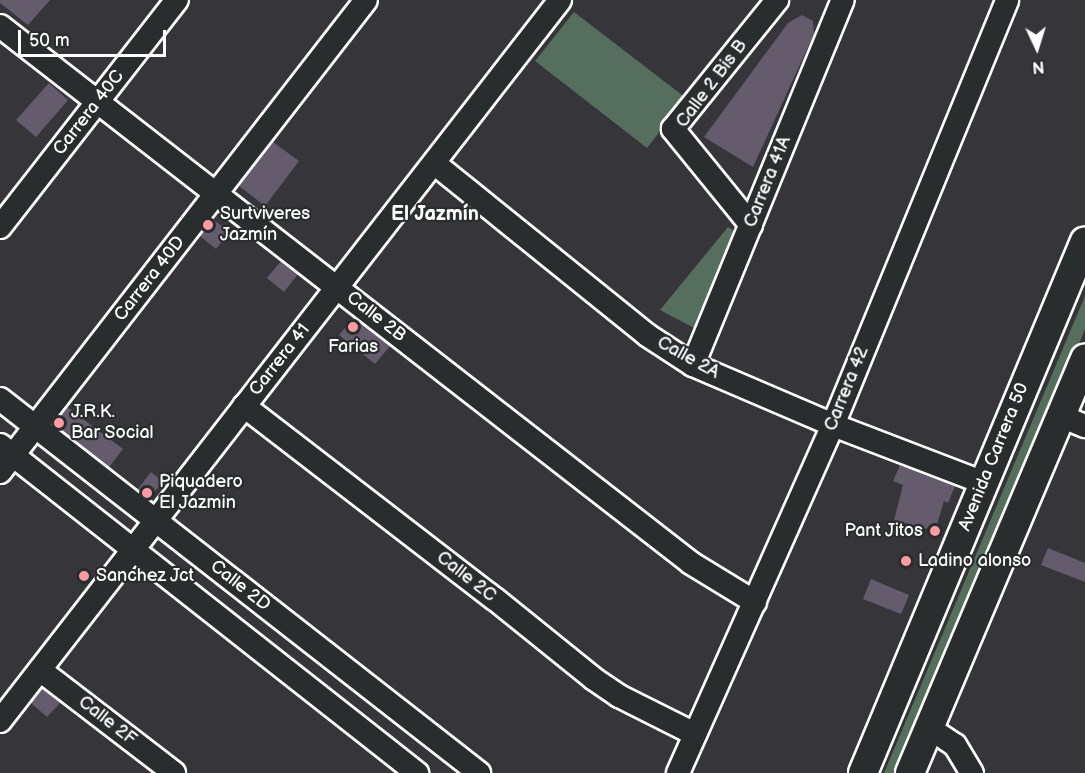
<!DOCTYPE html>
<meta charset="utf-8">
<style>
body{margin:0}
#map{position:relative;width:1085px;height:773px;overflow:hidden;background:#36363a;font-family:"Balsamiq Sans",sans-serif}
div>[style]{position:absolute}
.green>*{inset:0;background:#556e5d}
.building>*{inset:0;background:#645c6c}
.roads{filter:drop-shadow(2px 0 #fff) drop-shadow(-2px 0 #fff) drop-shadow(0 2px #fff) drop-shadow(0 -2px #fff)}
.minor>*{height:22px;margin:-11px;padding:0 11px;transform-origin:11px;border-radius:11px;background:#2a2d2e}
.major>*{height:28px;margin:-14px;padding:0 14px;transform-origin:14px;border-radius:14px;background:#2a2d2e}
.dots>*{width:16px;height:16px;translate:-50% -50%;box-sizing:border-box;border:3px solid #2a2d2e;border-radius:50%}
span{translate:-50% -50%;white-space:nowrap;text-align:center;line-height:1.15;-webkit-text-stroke:4.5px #2a2d2e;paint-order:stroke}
.street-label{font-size:18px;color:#fff}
.poi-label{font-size:18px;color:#fff}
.left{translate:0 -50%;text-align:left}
.right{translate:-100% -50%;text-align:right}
.neighbourhood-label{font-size:20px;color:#fff;font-weight:700}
.north{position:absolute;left:1007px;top:18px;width:60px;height:60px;-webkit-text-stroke:4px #2a2d2e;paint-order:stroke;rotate:176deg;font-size:16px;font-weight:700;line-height:24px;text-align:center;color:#fff}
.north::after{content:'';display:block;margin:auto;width:21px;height:27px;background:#fff;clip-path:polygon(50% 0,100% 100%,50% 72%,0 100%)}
.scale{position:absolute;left:18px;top:30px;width:148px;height:27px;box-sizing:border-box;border:3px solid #fff;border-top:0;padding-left:8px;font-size:18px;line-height:21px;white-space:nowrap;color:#fff;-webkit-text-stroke:4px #2a2d2e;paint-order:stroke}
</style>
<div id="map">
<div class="green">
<div style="clip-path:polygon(574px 12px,686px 98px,647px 148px,535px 61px)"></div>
<div style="clip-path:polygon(728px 227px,738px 234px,696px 329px,660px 310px)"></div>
<div style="clip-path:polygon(1085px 296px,1085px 329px,1052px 412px,899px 773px,884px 773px)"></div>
</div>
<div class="building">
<div style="clip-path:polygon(0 0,50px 0,28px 25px,0 3px)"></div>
<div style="clip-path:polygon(802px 15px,813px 21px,814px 34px,753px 167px,704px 137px,788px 23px)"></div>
<div style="clip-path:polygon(49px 83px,68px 100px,36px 137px,16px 120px)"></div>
<div style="clip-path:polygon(273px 142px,299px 161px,265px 206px,239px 186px)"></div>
<div style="clip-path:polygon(213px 219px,229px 232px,216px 249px,200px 236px)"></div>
<div style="clip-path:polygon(281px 261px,298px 274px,284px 292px,267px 278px)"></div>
<div style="clip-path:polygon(353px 318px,390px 346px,375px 364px,339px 335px)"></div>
<div style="clip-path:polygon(67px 407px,123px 449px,109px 467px,54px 424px)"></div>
<div style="clip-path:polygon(900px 465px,955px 486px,948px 503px,944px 501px,935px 531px,894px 520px,903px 485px,893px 481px)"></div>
<div style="clip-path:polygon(151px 472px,163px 482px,149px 498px,138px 489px)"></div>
<div style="clip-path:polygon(1048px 548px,1085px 563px,1085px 582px,1041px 565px)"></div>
<div style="clip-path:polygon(871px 579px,909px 595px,901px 614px,863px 599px)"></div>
<div style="clip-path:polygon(42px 689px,60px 703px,47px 717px,31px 703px)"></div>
</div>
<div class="roads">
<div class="minor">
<div style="left:0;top:26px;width:875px;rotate:37.85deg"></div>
<div style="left:691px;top:563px;width:75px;rotate:31.4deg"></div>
<div style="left:434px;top:163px;width:274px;rotate:38.9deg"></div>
<div style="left:647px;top:335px;width:55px;rotate:33.1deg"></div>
<div style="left:693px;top:365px;width:152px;rotate:23.2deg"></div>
<div style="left:833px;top:425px;width:162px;rotate:21deg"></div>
<div style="left:751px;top:225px;width:124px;rotate:-129.1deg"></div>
<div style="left:673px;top:129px;width:166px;rotate:-51.1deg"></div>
<div style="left:0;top:227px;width:288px;rotate:-52.1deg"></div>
<div style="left:693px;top:365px;width:395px;rotate:-67.7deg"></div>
<div style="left:0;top:399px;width:608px;rotate:37.98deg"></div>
<div style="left:244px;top:406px;width:317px;rotate:37.6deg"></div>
<div style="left:495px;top:599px;width:127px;rotate:38.9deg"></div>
<div style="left:594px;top:679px;width:30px;rotate:34deg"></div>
<div style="left:619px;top:696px;width:85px;rotate:26.6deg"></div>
<div style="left:1061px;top:416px;width:26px;rotate:23deg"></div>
<div style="left:0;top:445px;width:531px;rotate:38.19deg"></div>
<div style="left:0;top:472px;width:597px;rotate:-52.21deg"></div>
<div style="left:40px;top:670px;width:169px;rotate:37.5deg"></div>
<div style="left:0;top:721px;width:913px;rotate:-52.16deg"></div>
<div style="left:928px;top:727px;width:32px;rotate:34deg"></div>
<div style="left:955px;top:745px;width:33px;rotate:59deg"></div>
<div style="left:678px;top:773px;width:381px;rotate:-66deg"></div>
<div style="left:833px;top:425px;width:459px;rotate:-67.7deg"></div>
</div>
<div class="major">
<div style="left:863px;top:773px;width:576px;rotate:-67.35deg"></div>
<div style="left:910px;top:773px;width:450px;rotate:-67.1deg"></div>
</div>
</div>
<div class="dots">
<div style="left:208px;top:225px;background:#ff9aa2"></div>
<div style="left:353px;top:327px;background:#ff9aa2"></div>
<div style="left:59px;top:423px;background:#ff9aa2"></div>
<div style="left:147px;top:493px;background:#ff9aa2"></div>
<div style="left:935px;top:531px;background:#ff9aa2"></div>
<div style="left:906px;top:561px;background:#ff9aa2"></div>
<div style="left:84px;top:576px;background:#ff9aa2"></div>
</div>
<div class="street-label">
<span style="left:712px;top:84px;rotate:-53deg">Calle 2 Bis B</span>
<span style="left:89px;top:113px;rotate:-52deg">Carrera 40C</span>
<span style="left:768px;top:182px;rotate:-68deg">Carrera 41A</span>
<span style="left:150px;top:279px;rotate:-52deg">Carrera 40D</span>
<span style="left:376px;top:317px;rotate:38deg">Calle 2B</span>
<span style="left:688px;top:358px;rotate:29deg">Calle 2A</span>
<span style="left:280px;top:360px;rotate:-52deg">Carrera 41</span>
<span style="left:847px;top:389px;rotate:-68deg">Carrera 42</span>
<span style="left:994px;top:457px;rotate:-68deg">Avenida Carrera 50</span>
<span style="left:466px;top:577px;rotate:38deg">Calle 2C</span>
<span style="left:240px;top:586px;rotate:38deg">Calle 2D</span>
<span style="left:107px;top:721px;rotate:38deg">Calle 2F</span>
</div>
<div class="poi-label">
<span class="left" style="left:220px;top:225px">Surtviveres<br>Jazmín</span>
<span style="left:353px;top:347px">Farias</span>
<span class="left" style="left:71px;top:423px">J.R.K.<br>Bar Social</span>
<span class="left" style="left:159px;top:493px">Piquadero<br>El Jazmin</span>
<span class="right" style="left:923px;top:531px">Pant Jitos</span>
<span class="left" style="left:918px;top:561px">Ladino alonso</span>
<span class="left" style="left:96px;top:576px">Sanchez Jct</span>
</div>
<div class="neighbourhood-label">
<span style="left:435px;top:214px">El Jazmín</span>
</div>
<div class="north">N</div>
<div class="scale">50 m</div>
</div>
